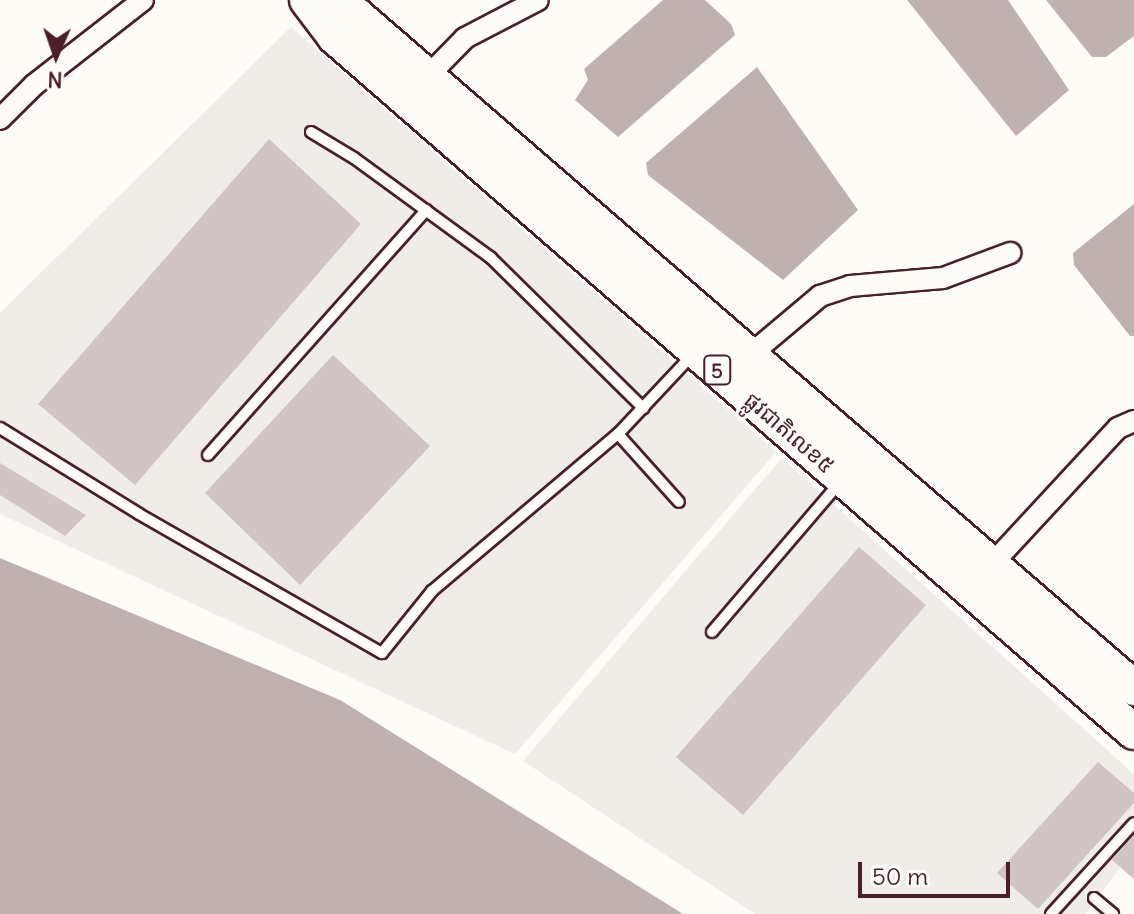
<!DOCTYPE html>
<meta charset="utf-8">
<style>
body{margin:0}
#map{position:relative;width:1134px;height:914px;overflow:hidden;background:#fdfcf7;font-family:Delius,"Noto Sans Khmer",sans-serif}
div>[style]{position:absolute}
.built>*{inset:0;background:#f0ece8}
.water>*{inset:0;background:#c0b1b1}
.building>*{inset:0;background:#d0c5c4}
.roads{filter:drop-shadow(2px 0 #4a1f2b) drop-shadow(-2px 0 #4a1f2b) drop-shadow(0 2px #4a1f2b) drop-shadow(0 -2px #4a1f2b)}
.service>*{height:10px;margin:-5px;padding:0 5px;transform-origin:5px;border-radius:5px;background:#fdfcf7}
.minor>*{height:20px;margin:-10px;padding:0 10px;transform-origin:10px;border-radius:10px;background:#fdfcf7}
.trunk>*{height:34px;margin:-17px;padding:0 17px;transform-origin:17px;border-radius:17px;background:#fdfcf7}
span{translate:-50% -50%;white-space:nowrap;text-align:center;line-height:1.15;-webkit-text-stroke:7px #fdfcf7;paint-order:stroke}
.shield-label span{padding:2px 6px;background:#fdfcf7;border:2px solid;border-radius:6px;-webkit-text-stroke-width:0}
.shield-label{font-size:20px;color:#4a1f2b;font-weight:700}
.street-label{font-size:22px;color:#4a1f2b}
.north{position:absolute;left:16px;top:16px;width:80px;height:80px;-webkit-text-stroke:6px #fdfcf7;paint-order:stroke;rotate:182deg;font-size:22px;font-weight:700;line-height:32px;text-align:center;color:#4a1f2b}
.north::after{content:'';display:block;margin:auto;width:28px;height:36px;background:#4a1f2b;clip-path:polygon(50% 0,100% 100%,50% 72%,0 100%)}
.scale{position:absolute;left:858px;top:862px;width:152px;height:36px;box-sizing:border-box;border:4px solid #4a1f2b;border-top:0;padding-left:10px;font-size:24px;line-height:28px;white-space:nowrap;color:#4a1f2b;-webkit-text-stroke:6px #fdfcf7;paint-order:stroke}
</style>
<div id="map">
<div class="built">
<div style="clip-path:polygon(291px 27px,776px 452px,515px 754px,0 514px,0 313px)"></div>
<div style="clip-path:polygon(782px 458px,1134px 774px,1134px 848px,1086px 914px,755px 914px,523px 761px)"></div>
</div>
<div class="water">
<div style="clip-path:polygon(663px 0,705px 0,731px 24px,735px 35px,618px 137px,575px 100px,588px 80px,584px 69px)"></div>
<div style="clip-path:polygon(907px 0,1008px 0,1069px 90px,1016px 136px)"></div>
<div style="clip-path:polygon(1046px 0,1134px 0,1134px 36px,1106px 57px,1092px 57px)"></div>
<div style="clip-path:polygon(757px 67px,858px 210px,783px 280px,648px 175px,646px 163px)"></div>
<div style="clip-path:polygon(1134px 204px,1134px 336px,1130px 336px,1074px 265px,1073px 253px)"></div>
<div style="clip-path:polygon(0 558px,340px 700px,683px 914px,0 914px)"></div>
</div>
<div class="building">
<div style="clip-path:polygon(269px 139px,361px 224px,135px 485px,38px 404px)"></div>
<div style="clip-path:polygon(333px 355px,430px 446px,300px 585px,205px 493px)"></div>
<div style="clip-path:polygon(0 463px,86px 515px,65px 536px,0 495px)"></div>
<div style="clip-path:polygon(859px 547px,926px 605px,743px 815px,676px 757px)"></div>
<div style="clip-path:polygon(1098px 762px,1134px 793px,1134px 803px,1038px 909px,997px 873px)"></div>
<div style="clip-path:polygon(1134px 835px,1134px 879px,1112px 860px)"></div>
</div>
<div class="roads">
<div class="service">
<div style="left:311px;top:132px;width:50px;rotate:31.2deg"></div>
<div style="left:354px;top:158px;width:170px;rotate:36.1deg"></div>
<div style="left:491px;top:258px;width:214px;rotate:44.6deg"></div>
<div style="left:0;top:428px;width:163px;rotate:31.7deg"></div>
<div style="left:139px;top:514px;width:280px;rotate:29.8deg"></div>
<div style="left:382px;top:653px;width:80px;rotate:-51.1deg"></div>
<div style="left:432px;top:591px;width:243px;rotate:-40.2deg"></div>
<div style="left:618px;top:434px;width:111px;rotate:-46.8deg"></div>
<div style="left:618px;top:434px;width:91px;rotate:48.1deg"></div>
<div style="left:208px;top:455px;width:328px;rotate:-48.3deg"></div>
<div style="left:712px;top:632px;width:197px;rotate:-49.5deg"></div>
<div style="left:1094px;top:898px;width:25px;rotate:40deg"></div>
<div style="left:1051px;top:914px;width:123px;rotate:-47.6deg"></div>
</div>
<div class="minor">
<div style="left:426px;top:78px;width:56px;rotate:-45.7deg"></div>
<div style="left:465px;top:38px;width:82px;rotate:-27.5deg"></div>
<div style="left:0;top:119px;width:48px;rotate:-45deg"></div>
<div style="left:34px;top:85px;width:138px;rotate:-37.9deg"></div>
<div style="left:750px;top:355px;width:92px;rotate:-40.1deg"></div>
<div style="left:820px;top:296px;width:32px;rotate:-18deg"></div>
<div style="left:850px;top:286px;width:93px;rotate:-4.9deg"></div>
<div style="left:943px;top:278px;width:72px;rotate:-20.5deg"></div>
<div style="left:992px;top:564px;width:185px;rotate:-47.2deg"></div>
<div style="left:1118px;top:428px;width:17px;rotate:-24deg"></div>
</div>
<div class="trunk">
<div style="left:307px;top:0;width:46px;rotate:52.9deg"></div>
<div style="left:335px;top:37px;width:1059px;rotate:41.02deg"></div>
<div style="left:330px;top:0;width:30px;rotate:30deg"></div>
<div style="left:356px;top:15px;width:1029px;rotate:40.86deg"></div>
</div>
</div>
<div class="shield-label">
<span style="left:717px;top:370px">5</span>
</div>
<div class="street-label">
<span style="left:789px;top:433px;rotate:41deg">ផ្លូវជាតិលេខ៥</span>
</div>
<div class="north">N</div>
<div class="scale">50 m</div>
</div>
